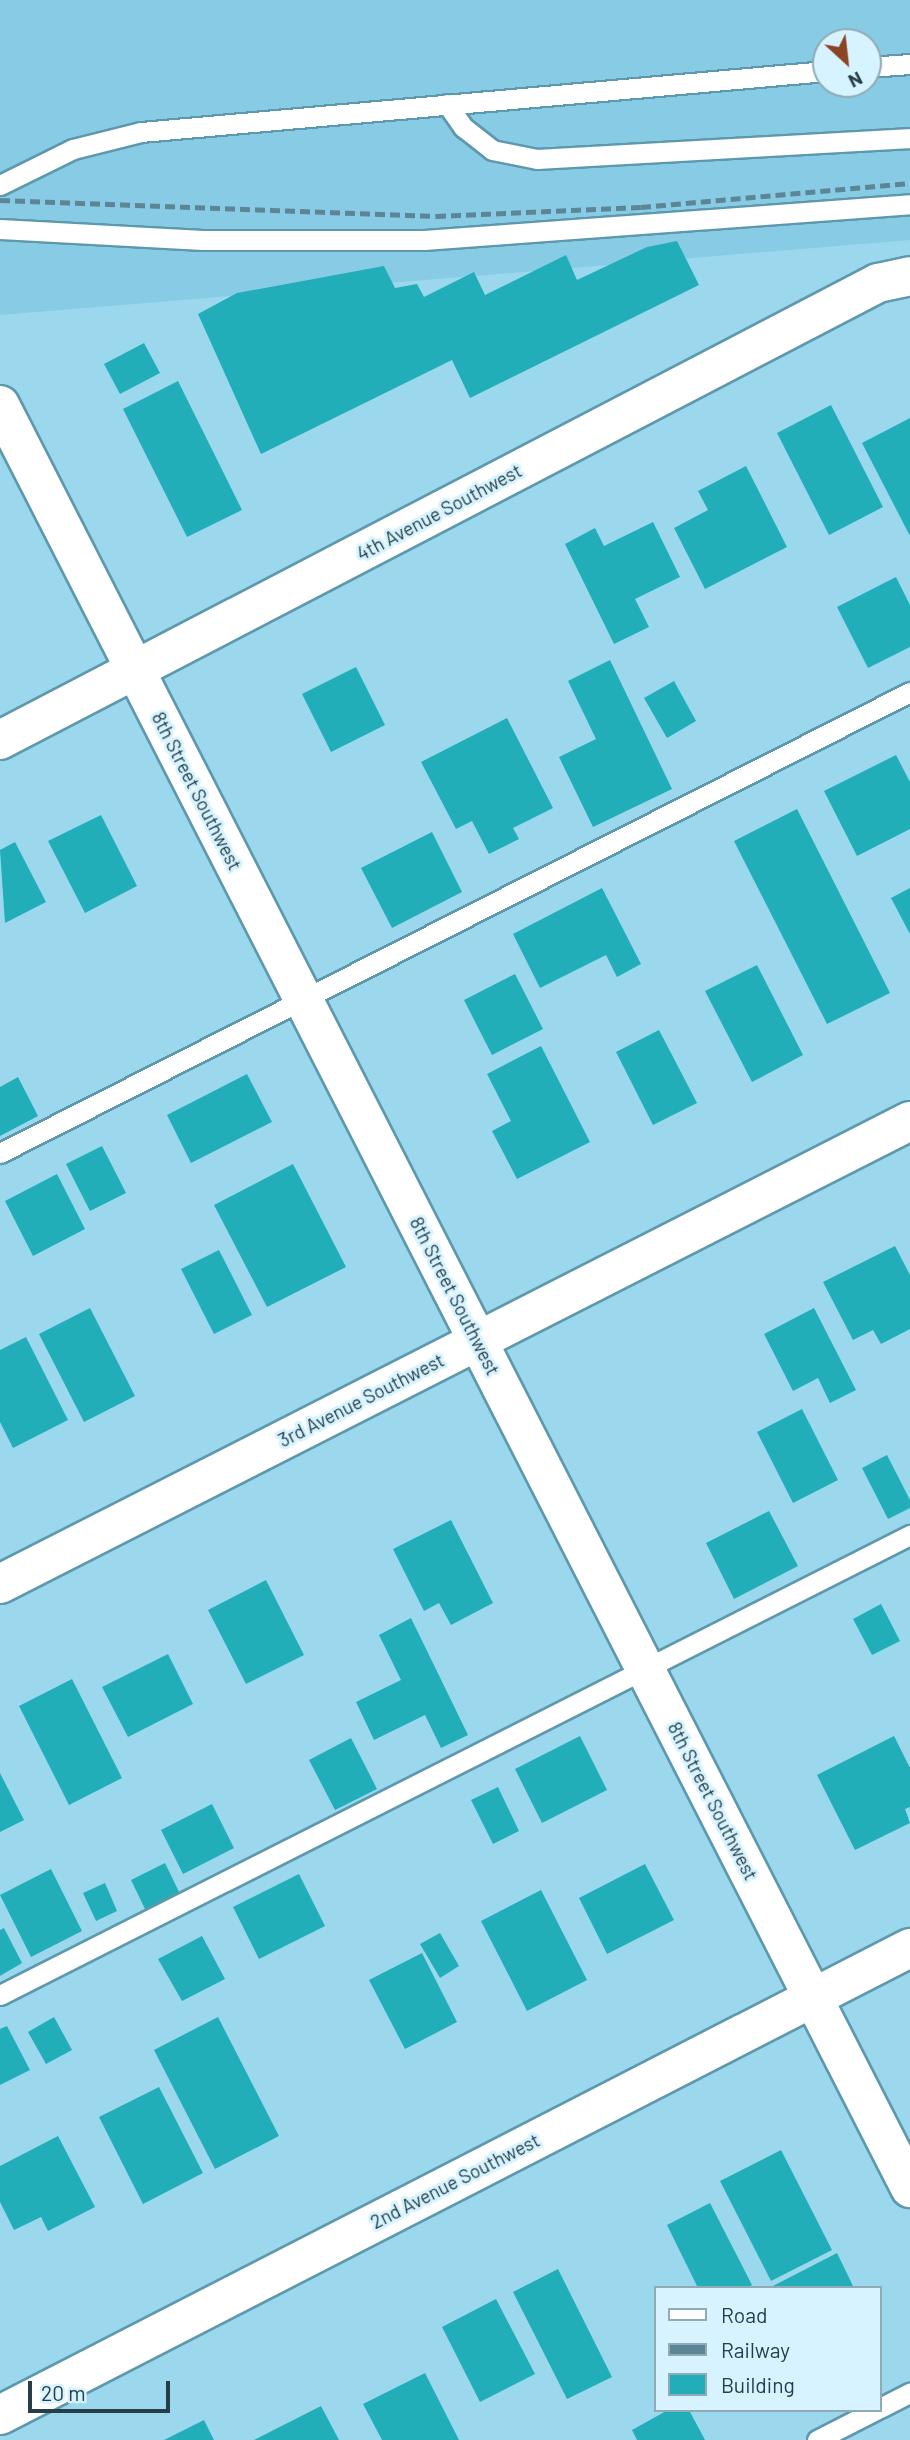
<!DOCTYPE html>
<style>
body{margin:0}
#map{position:relative;width:910px;height:2440px;overflow:hidden;background:#9bd8ee;font-family:Barlow,sans-serif}
div>[style]{position:absolute}
.built>*{inset:0;background:#87cbe4}
.building>*{inset:0;background:#21aeb9}
.roads{filter:drop-shadow(2px 0 #5d98ad) drop-shadow(-2px 0 #5d98ad) drop-shadow(0 2px #5d98ad) drop-shadow(0 -2px #5d98ad)}
.lane>*{height:19px;margin:-9.5px;padding:0 9.5px;transform-origin:9.5px;border-radius:9.5px;background:#fff}
.street>*{height:38px;margin:-19px;padding:0 19px;transform-origin:19px;border-radius:19px;background:#fff}
.rail>*{height:5px;margin-top:-2.5px;transform-origin:0;background:repeating-linear-gradient(90deg,#5c8695 0 10px,transparent 0 15px)}
span{translate:-50% -50%;white-space:nowrap;text-align:center;line-height:1.15;-webkit-text-stroke:6px #d6f3ff;paint-order:stroke}
.street-label{font-size:19px;color:#253e47}
.legend{position:absolute;left:654px;top:2286px;width:228px;height:126px;box-sizing:border-box;background:#d6f3ff;border:2px solid #8fabb5;margin:0;padding:9px 12px;list-style:none;font-size:21px;color:#253e47}
.legend li{display:flex;align-items:center;gap:14px;height:35px}
.legend b{width:35px;border:2px solid #8fabb5}
.north{position:absolute;left:812px;top:28px;width:70px;height:70px;box-sizing:border-box;background:#d6f3ff;border:2px solid #8fabb5;border-radius:50%;rotate:153deg;font-size:19px;font-weight:700;line-height:28px;text-align:center;color:#253e47}
.north::after{content:'';display:block;margin:auto;width:24px;height:32px;background:#8c4424;clip-path:polygon(50% 0,100% 100%,50% 72%,0 100%)}
.scale{position:absolute;left:28px;top:2381px;width:142px;height:32px;box-sizing:border-box;border:4px solid #253e47;border-top:0;padding-left:9px;font-size:21px;line-height:24px;white-space:nowrap;color:#253e47;-webkit-text-stroke:5px #d6f3ff;paint-order:stroke}
</style>
<div id="map">
<div class="built">
<div style="clip-path:polygon(evenodd,0 0,910px 0,910px 240px,0 315px,0 0,826px 42px,868px 42px,868px 84px,826px 84px,826px 42px)"></div>
</div>
<div class="building">
<div style="clip-path:polygon(677px 241px,699px 285px,470px 398px,452px 360px,261px 454px,198px 314px,237px 293px,384px 266px,395px 288px,417px 284px,424px 297px,474px 272px,485px 295px,566px 255px,577px 280px,647px 247px)"></div>
<div style="clip-path:polygon(144px 343px,160px 373px,120px 394px,104px 364px)"></div>
<div style="clip-path:polygon(178px 381px,242px 510px,187px 537px,123px 409px)"></div>
<div style="clip-path:polygon(831px 405px,883px 507px,829px 535px,777px 433px)"></div>
<div style="clip-path:polygon(910px 418px,910px 536px,862px 443px)"></div>
<div style="clip-path:polygon(746px 466px,787px 547px,705px 589px,674px 528px,708px 510px,698px 491px)"></div>
<div style="clip-path:polygon(653px 522px,680px 577px,635px 599px,649px 627px,614px 644px,565px 544px,595px 528px,604px 546px)"></div>
<div style="clip-path:polygon(896px 577px,910px 605px,910px 647px,868px 668px,837px 607px)"></div>
<div style="clip-path:polygon(610px 660px,672px 789px,593px 827px,559px 757px,596px 739px,568px 681px)"></div>
<div style="clip-path:polygon(356px 667px,385px 725px,331px 752px,302px 694px)"></div>
<div style="clip-path:polygon(674px 681px,696px 721px,667px 738px,644px 698px)"></div>
<div style="clip-path:polygon(507px 718px,553px 808px,513px 828px,519px 839px,489px 854px,472px 821px,456px 829px,421px 762px)"></div>
<div style="clip-path:polygon(896px 755px,910px 782px,910px 829px,857px 856px,824px 791px)"></div>
<div style="clip-path:polygon(797px 809px,890px 993px,827px 1024px,734px 841px)"></div>
<div style="clip-path:polygon(101px 815px,137px 886px,85px 913px,48px 841px)"></div>
<div style="clip-path:polygon(432px 832px,462px 892px,392px 928px,361px 868px)"></div>
<div style="clip-path:polygon(15px 842px,46px 902px,5px 923px,0 850px)"></div>
<div style="clip-path:polygon(602px 888px,641px 964px,617px 977px,606px 955px,540px 988px,513px 934px)"></div>
<div style="clip-path:polygon(910px 888px,910px 934px,891px 898px)"></div>
<div style="clip-path:polygon(757px 965px,803px 1055px,752px 1082px,705px 991px)"></div>
<div style="clip-path:polygon(515px 974px,543px 1029px,492px 1055px,464px 1000px)"></div>
<div style="clip-path:polygon(659px 1030px,697px 1103px,653px 1125px,616px 1052px)"></div>
<div style="clip-path:polygon(541px 1046px,590px 1142px,517px 1179px,492px 1131px,511px 1121px,487px 1074px)"></div>
<div style="clip-path:polygon(247px 1074px,272px 1122px,191px 1163px,167px 1115px)"></div>
<div style="clip-path:polygon(18px 1077px,38px 1116px,0 1136px,0 1087px)"></div>
<div style="clip-path:polygon(102px 1146px,126px 1193px,90px 1211px,66px 1164px)"></div>
<div style="clip-path:polygon(293px 1164px,346px 1267px,267px 1307px,214px 1205px)"></div>
<div style="clip-path:polygon(57px 1174px,85px 1229px,33px 1256px,5px 1201px)"></div>
<div style="clip-path:polygon(895px 1246px,910px 1275px,910px 1329px,881px 1344px,873px 1330px,853px 1340px,823px 1282px)"></div>
<div style="clip-path:polygon(219px 1250px,252px 1315px,214px 1334px,181px 1269px)"></div>
<div style="clip-path:polygon(90px 1308px,135px 1396px,84px 1422px,39px 1334px)"></div>
<div style="clip-path:polygon(814px 1308px,856px 1390px,830px 1403px,818px 1378px,793px 1391px,764px 1334px)"></div>
<div style="clip-path:polygon(26px 1337px,68px 1420px,13px 1448px,0 1422px,0 1350px)"></div>
<div style="clip-path:polygon(802px 1409px,838px 1480px,793px 1503px,757px 1432px)"></div>
<div style="clip-path:polygon(887px 1455px,910px 1500px,910px 1508px,888px 1519px,862px 1468px)"></div>
<div style="clip-path:polygon(769px 1511px,798px 1566px,734px 1599px,706px 1543px)"></div>
<div style="clip-path:polygon(451px 1520px,493px 1603px,451px 1625px,439px 1603px,424px 1611px,393px 1549px)"></div>
<div style="clip-path:polygon(266px 1580px,304px 1655px,246px 1684px,208px 1610px)"></div>
<div style="clip-path:polygon(881px 1604px,900px 1641px,872px 1655px,853px 1619px)"></div>
<div style="clip-path:polygon(411px 1618px,468px 1735px,441px 1748px,425px 1715px,374px 1740px,356px 1702px,401px 1680px,379px 1635px)"></div>
<div style="clip-path:polygon(168px 1654px,193px 1704px,128px 1737px,102px 1687px)"></div>
<div style="clip-path:polygon(72px 1679px,122px 1778px,69px 1805px,19px 1706px)"></div>
<div style="clip-path:polygon(580px 1736px,607px 1790px,542px 1823px,515px 1769px)"></div>
<div style="clip-path:polygon(894px 1736px,910px 1768px,910px 1807px,905px 1809px,910px 1823px,855px 1850px,817px 1775px)"></div>
<div style="clip-path:polygon(351px 1738px,377px 1789px,335px 1810px,309px 1760px)"></div>
<div style="clip-path:polygon(0 1773px,24px 1820px,0 1832px)"></div>
<div style="clip-path:polygon(498px 1787px,519px 1831px,493px 1844px,471px 1800px)"></div>
<div style="clip-path:polygon(212px 1804px,234px 1848px,183px 1874px,161px 1830px)"></div>
<div style="clip-path:polygon(165px 1863px,180px 1894px,146px 1911px,131px 1880px)"></div>
<div style="clip-path:polygon(645px 1864px,674px 1920px,607px 1954px,579px 1898px)"></div>
<div style="clip-path:polygon(51px 1869px,82px 1931px,31px 1957px,0 1895px)"></div>
<div style="clip-path:polygon(299px 1874px,325px 1926px,259px 1959px,233px 1907px)"></div>
<div style="clip-path:polygon(105px 1883px,117px 1911px,96px 1921px,83px 1893px)"></div>
<div style="clip-path:polygon(541px 1890px,587px 1980px,527px 2011px,481px 1921px)"></div>
<div style="clip-path:polygon(4px 1928px,22px 1963px,0 1976px,0 1930px)"></div>
<div style="clip-path:polygon(440px 1933px,459px 1966px,440px 1978px,420px 1944px)"></div>
<div style="clip-path:polygon(202px 1936px,225px 1979px,182px 2001px,158px 1959px)"></div>
<div style="clip-path:polygon(422px 1953px,457px 2022px,405px 2049px,369px 1980px)"></div>
<div style="clip-path:polygon(54px 2017px,72px 2050px,46px 2064px,28px 2032px)"></div>
<div style="clip-path:polygon(218px 2017px,279px 2136px,215px 2169px,154px 2050px)"></div>
<div style="clip-path:polygon(7px 2026px,30px 2070px,0 2085px,0 2029px)"></div>
<div style="clip-path:polygon(159px 2087px,203px 2173px,143px 2204px,99px 2117px)"></div>
<div style="clip-path:polygon(58px 2136px,95px 2207px,48px 2231px,41px 2217px,14px 2230px,0 2202px,0 2166px)"></div>
<div style="clip-path:polygon(781px 2150px,832px 2250px,771px 2281px,720px 2181px)"></div>
<div style="clip-path:polygon(710px 2203px,752px 2285px,746px 2288px,698px 2288px,667px 2225px)"></div>
<div style="clip-path:polygon(837px 2253px,854px 2288px,769px 2288px)"></div>
<div style="clip-path:polygon(558px 2269px,612px 2377px,567px 2399px,513px 2292px)"></div>
<div style="clip-path:polygon(496px 2299px,535px 2374px,480px 2402px,442px 2327px)"></div>
<div style="clip-path:polygon(425px 2373px,459px 2440px,382px 2440px,363px 2404px)"></div>
<div style="clip-path:polygon(321px 2406px,339px 2440px,254px 2440px)"></div>
<div style="clip-path:polygon(668px 2410px,689px 2410px,705px 2440px,637px 2440px,632px 2430px)"></div>
<div style="clip-path:polygon(204px 2420px,214px 2440px,164px 2440px)"></div>
</div>
<div class="roads">
<div class="lane">
<div style="left:868px;top:67px;width:42px;rotate:-4.1deg"></div>
<div style="left:447px;top:104px;width:28px;rotate:55deg"></div>
<div style="left:463px;top:127px;width:37px;rotate:38deg"></div>
<div style="left:492px;top:150px;width:46px;rotate:11.3deg"></div>
<div style="left:537px;top:159px;width:374px;rotate:-3.2deg"></div>
<div style="left:0;top:185px;width:81px;rotate:-26.3deg"></div>
<div style="left:73px;top:149px;width:70px;rotate:-14deg"></div>
<div style="left:141px;top:132px;width:688px;rotate:-5.09deg"></div>
<div style="left:0;top:229px;width:203px;rotate:3.1deg"></div>
<div style="left:203px;top:240px;width:221px"></div>
<div style="left:424px;top:240px;width:487px;rotate:-4.2deg"></div>
<div style="left:0;top:1153px;width:1020px;rotate:-26.87deg"></div>
<div style="left:0;top:1995px;width:1020px;rotate:-26.82deg"></div>
<div style="left:880px;top:2408px;width:34px;rotate:-27deg"></div>
<div style="left:817px;top:2440px;width:66px;rotate:-27deg"></div>
</div>
<div class="street">
<div style="left:0;top:405px;width:2002px;rotate:62.96deg"></div>
<div style="left:0;top:740px;width:990px;rotate:-27.5deg"></div>
<div style="left:878px;top:283px;width:33px;rotate:-12deg"></div>
<div style="left:0;top:1584px;width:1021px;rotate:-26.97deg"></div>
<div style="left:0;top:2415px;width:1023px;rotate:-27.17deg"></div>
</div>
</div>
<div class="rail">
<div style="left:0;top:200px;width:436px;rotate:2.1deg"></div>
<div style="left:436px;top:216px;width:205px;rotate:-2.5deg"></div>
<div style="left:641px;top:207px;width:270px;rotate:-5.1deg"></div>
</div>
<div class="street-label">
<span style="left:439px;top:512px;rotate:-28deg">4th Avenue Southwest</span>
<span style="left:197px;top:791px;rotate:63deg">8th Street Southwest</span>
<span style="left:455px;top:1296px;rotate:63deg">8th Street Southwest</span>
<span style="left:361px;top:1400px;rotate:-27deg">3rd Avenue Southwest</span>
<span style="left:713px;top:1801px;rotate:63deg">8th Street Southwest</span>
<span style="left:455px;top:2181px;rotate:-27deg">2nd Avenue Southwest</span>
</div>
<ul class="legend">
<li><b style="height:9px;background:#fff"></b>Road</li>
<li><b style="height:9px;background:#5c8695"></b>Railway</li>
<li><b style="height:19px;background:#21aeb9"></b>Building</li>
</ul>
<div class="north">N</div>
<div class="scale">20 m</div>
</div>
